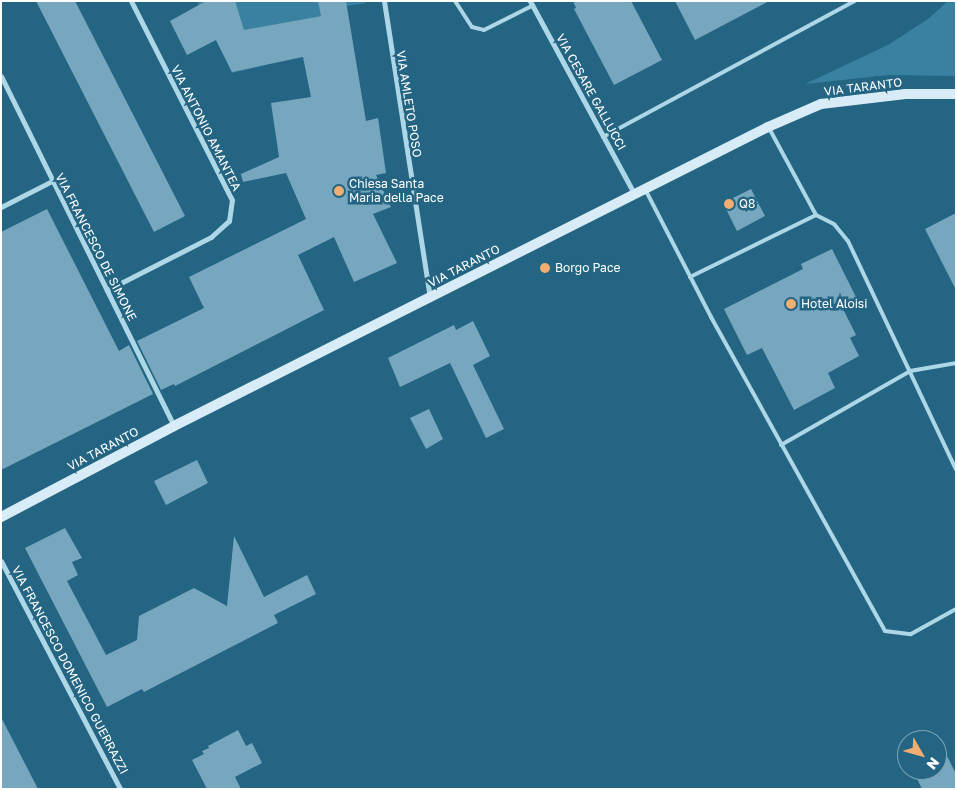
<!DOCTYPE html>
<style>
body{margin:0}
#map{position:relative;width:957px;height:790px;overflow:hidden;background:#246583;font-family:"Golos Text",sans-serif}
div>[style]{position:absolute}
.green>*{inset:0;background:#3981a0}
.building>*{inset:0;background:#76a7be}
.service>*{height:4px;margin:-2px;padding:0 2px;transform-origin:2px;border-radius:2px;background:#add6e7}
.minor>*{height:5px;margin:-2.5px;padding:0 2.5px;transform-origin:2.5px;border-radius:2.5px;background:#add6e7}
.secondary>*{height:10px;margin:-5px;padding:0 5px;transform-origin:5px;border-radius:5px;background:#d7ecf6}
.dots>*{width:14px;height:14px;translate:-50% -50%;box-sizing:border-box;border:2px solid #246583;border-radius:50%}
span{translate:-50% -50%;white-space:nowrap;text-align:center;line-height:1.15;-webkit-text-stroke:5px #246583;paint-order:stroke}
.street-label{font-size:12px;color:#fff}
.poi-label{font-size:12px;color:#fff}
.left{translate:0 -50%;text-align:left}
.frame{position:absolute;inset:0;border:2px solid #fff;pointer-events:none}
.north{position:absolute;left:897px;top:730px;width:50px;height:50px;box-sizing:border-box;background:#246583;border:1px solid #7ca3b5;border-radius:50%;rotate:128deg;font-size:14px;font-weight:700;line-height:20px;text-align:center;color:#fff}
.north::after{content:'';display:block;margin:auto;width:18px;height:22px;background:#f2ad70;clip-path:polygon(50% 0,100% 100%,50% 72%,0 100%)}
</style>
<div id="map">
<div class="green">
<div style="clip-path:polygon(197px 1px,366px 1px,366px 3px,347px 6px,347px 11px,258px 28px,266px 65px,232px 73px)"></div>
<div style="clip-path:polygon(948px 1px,956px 1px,956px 76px,889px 75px,805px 84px,888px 45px,928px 19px)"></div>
</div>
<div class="building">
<div style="clip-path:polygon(36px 1px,75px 1px,185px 216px,154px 232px)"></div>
<div style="clip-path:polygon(206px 1px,235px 1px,244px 30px,321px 16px,318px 1px,346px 1px,366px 121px,378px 118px,386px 173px,376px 175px,391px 207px,373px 214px,397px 263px,354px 282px,334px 237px,298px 255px,324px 310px,175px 386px,174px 384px,161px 390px,137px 341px,204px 308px,189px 277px,306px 219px,286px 173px,243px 182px,241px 174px,279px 157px,271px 103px,311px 97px,303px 57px,232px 72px,216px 40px,187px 55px,170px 21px)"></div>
<div style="clip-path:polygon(573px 1px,631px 1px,662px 60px,614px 85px,574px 9px,576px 8px)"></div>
<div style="clip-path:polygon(675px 1px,769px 1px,695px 40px)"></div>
<div style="clip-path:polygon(751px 189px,765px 216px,737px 231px,723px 203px)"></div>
<div style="clip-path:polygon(47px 209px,119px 351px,129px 345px,153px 394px,1px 470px,1px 232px)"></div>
<div style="clip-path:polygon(956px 213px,956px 290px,925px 229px)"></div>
<div style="clip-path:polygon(832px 249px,857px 299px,842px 307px,856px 335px,850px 338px,859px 356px,828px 373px,835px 388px,794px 410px,762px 348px,747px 355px,724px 309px,803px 269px,801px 264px)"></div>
<div style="clip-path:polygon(473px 321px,490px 356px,473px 365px,504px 429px,486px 438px,450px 363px,400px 387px,388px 358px,454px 325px,456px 330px)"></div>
<div style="clip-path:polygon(429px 409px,443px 439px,426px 449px,410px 418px)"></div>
<div style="clip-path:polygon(197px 460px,208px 483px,166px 505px,154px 481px)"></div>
<div style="clip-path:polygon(65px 528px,82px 558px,72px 562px,78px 575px,67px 581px,106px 655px,137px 640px,139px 616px,194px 588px,227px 606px,234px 536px,264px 597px,307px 575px,316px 594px,274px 615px,278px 623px,144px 692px,142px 689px,107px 707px,25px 548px)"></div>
<div style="clip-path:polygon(1px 717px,38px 789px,1px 789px)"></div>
<div style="clip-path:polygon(238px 730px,246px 746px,252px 743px,262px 763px,235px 777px,241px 789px,207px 789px,192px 760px,204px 754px,202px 751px,209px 748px,208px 746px)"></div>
<div style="clip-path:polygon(936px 734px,956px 774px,956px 789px,922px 789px,913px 770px,937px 770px,937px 740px,925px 740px)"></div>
</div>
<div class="service">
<div style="left:455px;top:1px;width:31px;rotate:57deg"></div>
<div style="left:472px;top:27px;width:12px;rotate:14deg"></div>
<div style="left:484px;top:30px;width:54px;rotate:-26.6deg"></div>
<div style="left:769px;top:128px;width:99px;rotate:61.6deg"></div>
<div style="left:816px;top:215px;width:20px;rotate:27deg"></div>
<div style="left:834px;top:224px;width:22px;rotate:51deg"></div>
<div style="left:848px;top:241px;width:252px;rotate:64.7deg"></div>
<div style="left:603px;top:137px;width:286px;rotate:-28.4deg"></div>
<div style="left:645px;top:189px;width:144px;rotate:62.7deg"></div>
<div style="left:711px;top:317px;width:359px;rotate:61deg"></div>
<div style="left:885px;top:631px;width:26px;rotate:7deg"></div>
<div style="left:911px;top:634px;width:51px;rotate:-29.1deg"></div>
<div style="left:690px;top:277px;width:140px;rotate:-26.2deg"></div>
<div style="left:781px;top:445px;width:149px;rotate:-29.8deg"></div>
<div style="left:910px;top:371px;width:47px;rotate:-9.9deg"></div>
</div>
<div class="minor">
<div style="left:384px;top:1px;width:301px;rotate:81.2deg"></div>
<div style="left:530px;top:1px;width:218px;rotate:61.6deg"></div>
<div style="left:1px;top:76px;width:390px;rotate:63.7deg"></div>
<div style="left:1px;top:207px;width:57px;rotate:-27deg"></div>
<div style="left:107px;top:290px;width:117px;rotate:-27deg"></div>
<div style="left:211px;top:237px;width:24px;rotate:-42deg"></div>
<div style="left:229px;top:221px;width:21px;rotate:-82deg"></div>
<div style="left:232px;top:200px;width:223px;rotate:-116.9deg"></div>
<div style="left:1px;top:561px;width:257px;rotate:62.4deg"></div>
</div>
<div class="secondary">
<div style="left:1px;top:517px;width:195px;rotate:-27.7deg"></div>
<div style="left:174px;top:426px;width:665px;rotate:-26.72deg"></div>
<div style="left:768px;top:127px;width:58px;rotate:-23.5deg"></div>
<div style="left:821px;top:104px;width:85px;rotate:-6.8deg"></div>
<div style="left:905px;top:94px;width:51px"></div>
</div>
<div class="dots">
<div style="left:339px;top:191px;background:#f2ad70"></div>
<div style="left:729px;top:204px;background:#f2ad70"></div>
<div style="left:545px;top:268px;background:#f2ad70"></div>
<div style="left:791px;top:304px;background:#f2ad70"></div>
</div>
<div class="street-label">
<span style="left:863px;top:87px;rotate:-7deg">VIA TARANTO</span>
<span style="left:591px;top:92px;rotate:61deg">VIA CESARE GALLUCCI</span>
<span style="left:409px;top:104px;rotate:81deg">VIA AMLETO POSO</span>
<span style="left:206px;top:128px;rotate:63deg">VIA ANTONIO AMANTEA</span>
<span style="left:96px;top:247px;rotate:63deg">VIA FRANCESCO DE SIMONE</span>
<span style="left:464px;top:266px;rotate:-27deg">VIA TARANTO</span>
<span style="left:103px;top:449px;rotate:-28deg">VIA TARANTO</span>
<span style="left:70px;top:670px;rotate:62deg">VIA FRANCESCO DOMENICO GUERRAZZI</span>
</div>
<div class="poi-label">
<span class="left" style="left:349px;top:191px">Chiesa Santa<br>Maria della Pace</span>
<span class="left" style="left:739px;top:204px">Q8</span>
<span class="left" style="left:555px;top:268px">Borgo Pace</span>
<span class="left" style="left:801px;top:304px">Hotel Aloisi</span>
</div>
<div class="frame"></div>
<div class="north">N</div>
</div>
